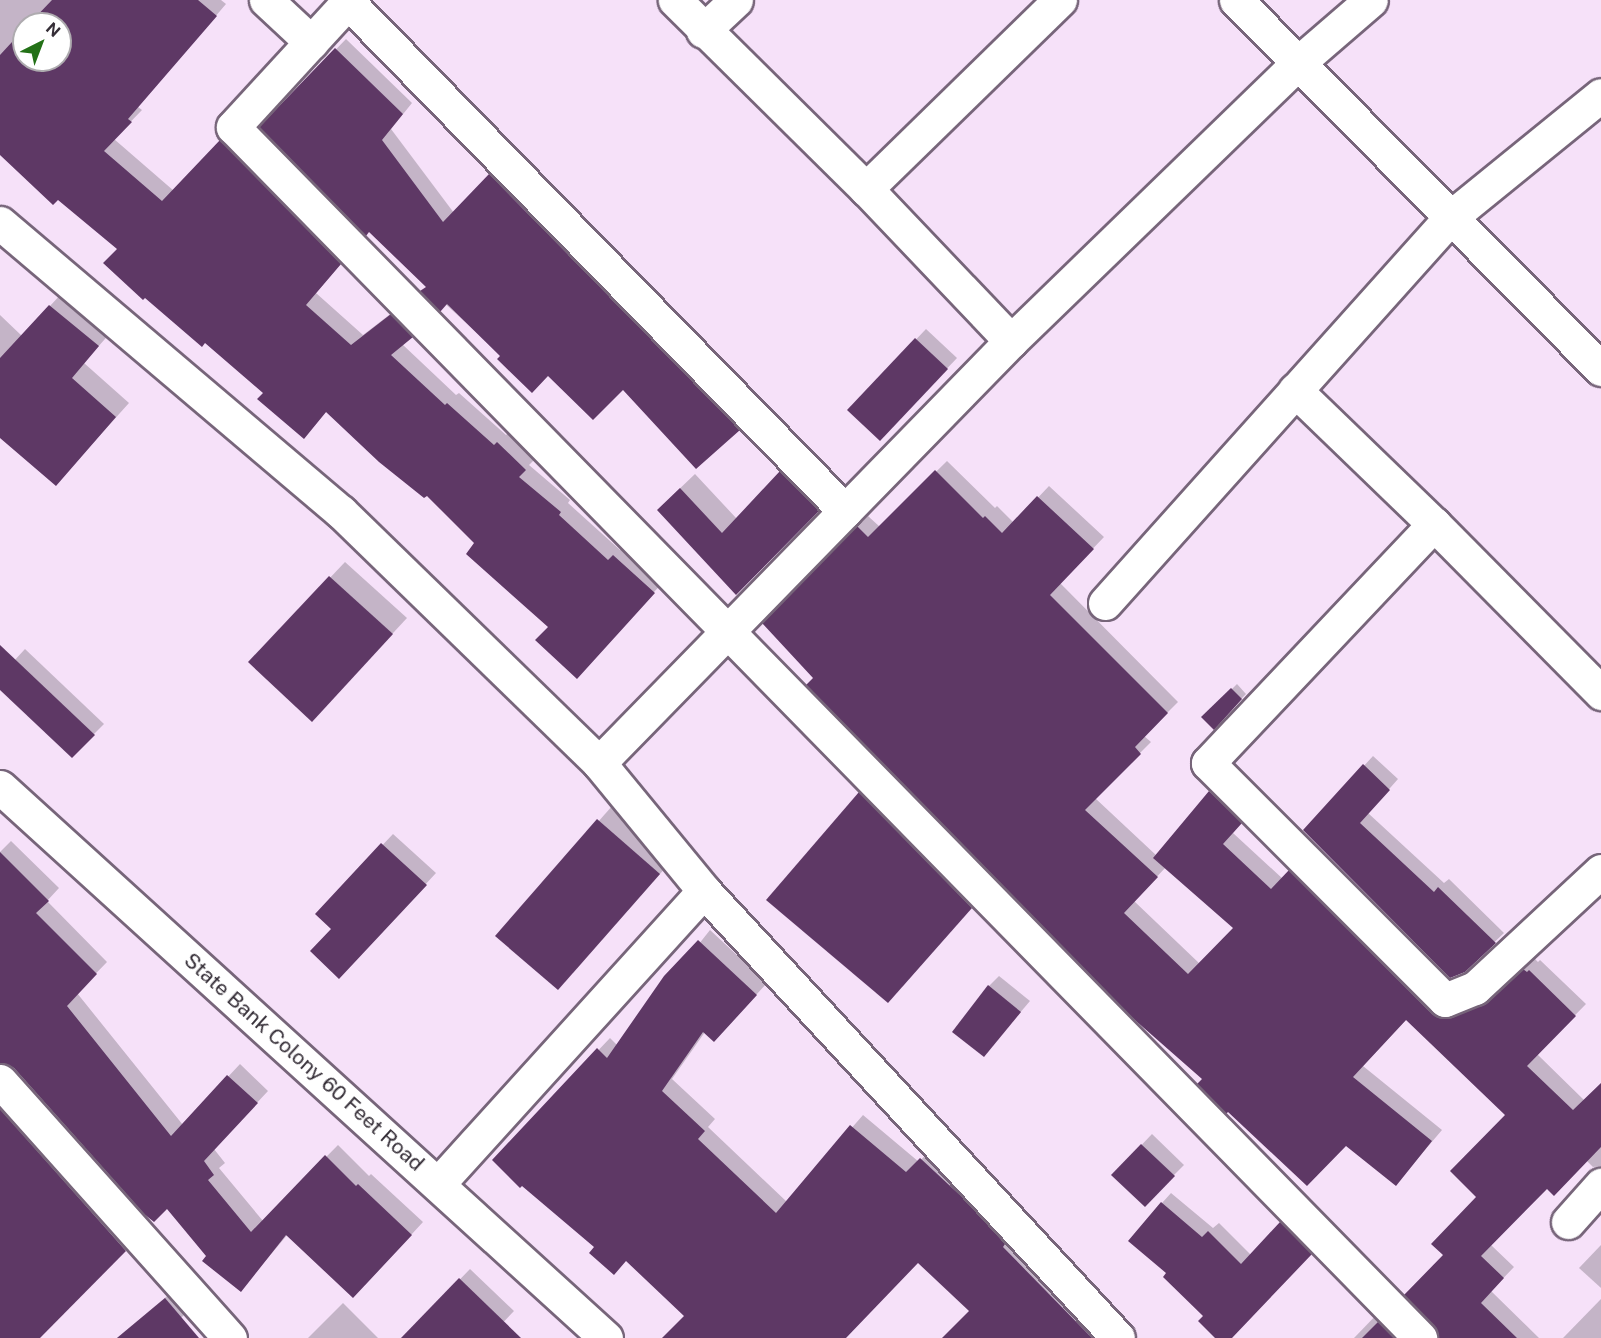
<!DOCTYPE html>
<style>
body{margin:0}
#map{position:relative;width:1601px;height:1338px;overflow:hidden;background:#f6e1f9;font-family:"Public Sans",sans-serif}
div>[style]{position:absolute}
.shadow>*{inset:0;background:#0003}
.building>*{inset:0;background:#5e3865}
.roads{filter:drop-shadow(2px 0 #77657a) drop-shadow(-2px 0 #77657a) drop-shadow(0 2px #77657a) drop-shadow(0 -2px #77657a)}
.minor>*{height:33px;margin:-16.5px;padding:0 16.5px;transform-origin:16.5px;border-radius:16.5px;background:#fff}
.tertiary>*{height:33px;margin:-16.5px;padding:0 16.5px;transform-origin:16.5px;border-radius:16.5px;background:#fff}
span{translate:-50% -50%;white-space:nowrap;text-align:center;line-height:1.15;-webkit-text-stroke:6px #fff;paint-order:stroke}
.street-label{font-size:21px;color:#352e37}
.north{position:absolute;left:12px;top:12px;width:60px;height:60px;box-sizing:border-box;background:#fff;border:2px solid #aeabaf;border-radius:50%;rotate:42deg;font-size:16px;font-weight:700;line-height:24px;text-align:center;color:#352e37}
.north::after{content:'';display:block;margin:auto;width:21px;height:27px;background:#237117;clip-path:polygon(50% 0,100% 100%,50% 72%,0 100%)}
</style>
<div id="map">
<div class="shadow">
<div style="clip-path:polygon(evenodd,0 0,221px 0,226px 4px,138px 107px,142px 110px,114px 139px,174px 191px,232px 130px,351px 252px,316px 293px,363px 335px,402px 305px,423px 325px,402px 344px,456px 395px,459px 393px,506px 435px,509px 432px,536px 458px,529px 465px,570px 500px,568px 503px,620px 550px,625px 545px,664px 581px,587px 666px,476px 543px,427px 494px,327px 411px,314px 426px,265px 393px,205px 341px,119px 249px,0 144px,0 0,24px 24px,60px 24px,60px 60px,24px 60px,24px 24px)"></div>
<div style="clip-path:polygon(346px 39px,412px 103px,391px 129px,454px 213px,500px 165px,749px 419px,739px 429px,623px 388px,548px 375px,502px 356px,427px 287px,261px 127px)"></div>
<div style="clip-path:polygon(63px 292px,111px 332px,84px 363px,129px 403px,56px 484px,0 434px,0 315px,22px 336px)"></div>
<div style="clip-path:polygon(926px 329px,957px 358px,890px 429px,849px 410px)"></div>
<div style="clip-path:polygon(795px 458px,832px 496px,737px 593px,673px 495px,695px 474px,737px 519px)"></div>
<div style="clip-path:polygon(evenodd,947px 461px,995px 508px,997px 506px,1014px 523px,1049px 486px,1104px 537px,1060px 583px,1178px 702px,1144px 736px,1151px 742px,1095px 798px,1157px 856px,1221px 781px,1251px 811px,1233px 833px,1283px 879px,1301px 861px,1464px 1007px,1495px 995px,1535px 959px,1538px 962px,1540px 960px,1586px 1004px,1537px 1054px,1585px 1101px,1601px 1090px,1601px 1166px,1593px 1167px,1586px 1160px,1547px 1187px,1491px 1245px,1514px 1267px,1491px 1291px,1539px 1338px,1444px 1338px,1445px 1255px,1478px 1197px,1507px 1115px,1407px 1019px,1363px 1066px,1442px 1130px,1396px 1184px,1346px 1144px,1204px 1078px,1166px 1047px,809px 685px,816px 678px,764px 623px,868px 516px,880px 527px,947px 461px,1166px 867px,1236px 928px,1200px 964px,1134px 901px,1166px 867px)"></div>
<div style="clip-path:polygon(345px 562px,407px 618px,327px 704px,250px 662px)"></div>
<div style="clip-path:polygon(25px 649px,104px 724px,72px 756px,0 688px,0 676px)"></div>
<div style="clip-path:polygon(1237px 684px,1246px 694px,1214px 727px,1204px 717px)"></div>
<div style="clip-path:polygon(1373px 756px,1398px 779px,1368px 813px,1444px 883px,1449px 879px,1504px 933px,1464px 971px,1305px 830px)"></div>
<div style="clip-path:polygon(873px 780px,984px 893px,902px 987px,860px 793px)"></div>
<div style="clip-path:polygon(613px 805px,674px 858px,573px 973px,497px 936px)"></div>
<div style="clip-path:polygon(393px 834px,436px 873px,349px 967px,333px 929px,317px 914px)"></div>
<div style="clip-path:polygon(11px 841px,59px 888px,47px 901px,107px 962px,77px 993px,183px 1125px,240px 1064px,268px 1091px,214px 1149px,225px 1163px,219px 1168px,263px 1221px,338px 1145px,369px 1176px,371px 1174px,423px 1222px,365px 1285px,288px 1234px,241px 1290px,208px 1256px,0 1014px,0 852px)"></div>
<div style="clip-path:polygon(710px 930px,767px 983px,725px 1029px,705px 1032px,672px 1079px,715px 1119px,708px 1127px,787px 1202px,863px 1115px,919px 1162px,933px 1147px,1109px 1338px,944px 1338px,971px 1311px,918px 1261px,845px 1338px,669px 1338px,686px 1316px,627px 1260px,597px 1247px,494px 1160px,610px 1038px,618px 1046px)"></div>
<div style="clip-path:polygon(999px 976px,1030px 1001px,984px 1055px,989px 986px)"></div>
<div style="clip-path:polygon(0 1091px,136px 1239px,38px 1338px,0 1338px)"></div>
<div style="clip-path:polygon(1152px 1134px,1184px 1165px,1144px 1205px,1113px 1175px)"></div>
<div style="clip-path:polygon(1171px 1193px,1213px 1228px,1219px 1223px,1251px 1255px,1291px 1214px,1320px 1244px,1230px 1338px,1217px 1338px,1205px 1316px,1169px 1273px,1162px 1203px)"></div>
<div style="clip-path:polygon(1601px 1245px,1601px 1288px,1579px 1268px)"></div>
<div style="clip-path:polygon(470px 1269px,514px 1311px,493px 1333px,498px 1338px,403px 1338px)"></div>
<div style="clip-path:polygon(178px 1287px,194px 1305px,165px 1334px,168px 1338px,117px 1338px)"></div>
<div style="clip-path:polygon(1601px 1299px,1601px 1338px,1563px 1338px)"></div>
<div style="clip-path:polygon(343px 1303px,378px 1338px,308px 1338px)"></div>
<div style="clip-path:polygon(1382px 1309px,1414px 1338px,1354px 1338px)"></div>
</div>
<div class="building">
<div style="clip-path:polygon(52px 0,198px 0,217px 16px,128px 119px,132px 122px,104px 151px,162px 201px,220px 140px,341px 264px,306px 305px,351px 345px,391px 314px,413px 337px,391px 355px,445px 405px,447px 403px,494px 445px,497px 442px,526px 470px,519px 477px,561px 512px,559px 515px,608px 560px,613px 555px,655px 593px,577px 679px,535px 640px,548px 627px,466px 554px,474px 543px,427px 496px,424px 498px,379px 462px,326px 412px,304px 439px,257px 399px,263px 393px,205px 343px,202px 347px,145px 298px,143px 300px,103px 263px,117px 249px,58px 200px,53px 205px,0 155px,0 55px,24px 29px,24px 60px,60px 60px,60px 24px,29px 24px)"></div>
<div style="clip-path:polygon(335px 48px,403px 114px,382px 140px,443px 222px,489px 174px,740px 430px,696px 469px,623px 390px,593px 420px,548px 376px,532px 393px,497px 359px,500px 356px,447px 304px,440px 312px,420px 291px,426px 287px,369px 232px,366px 236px,259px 127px)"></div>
<div style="clip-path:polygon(49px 305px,99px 346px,72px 378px,116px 417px,56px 486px,0 438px,0 358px)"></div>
<div style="clip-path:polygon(915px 338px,948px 369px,880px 441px,847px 410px)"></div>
<div style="clip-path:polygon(935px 470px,983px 518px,985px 516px,1002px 533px,1037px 496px,1094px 549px,1050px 595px,1168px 713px,1135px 747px,1141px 754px,1085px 810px,1158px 877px,1124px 913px,1188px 974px,1233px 928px,1153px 858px,1209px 791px,1242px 823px,1223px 844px,1271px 889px,1289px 870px,1432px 1014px,1442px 1018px,1451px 1018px,1482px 1005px,1523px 969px,1527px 972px,1529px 970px,1576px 1016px,1527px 1066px,1573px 1110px,1601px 1083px,1601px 1147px,1554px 1196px,1547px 1189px,1481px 1256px,1504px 1278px,1481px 1303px,1517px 1338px,1438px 1338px,1433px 1325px,1404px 1295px,1443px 1255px,1431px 1244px,1476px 1197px,1450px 1171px,1505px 1115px,1406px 1020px,1353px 1077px,1432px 1141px,1396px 1186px,1346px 1146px,1307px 1186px,1228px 1112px,1226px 1114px,1197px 1084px,1202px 1079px,1128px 1014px,806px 685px,813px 678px,762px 623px,857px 526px,868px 537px)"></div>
<div style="clip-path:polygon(780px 471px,819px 511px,736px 595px,657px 510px,680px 488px,722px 533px)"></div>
<div style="clip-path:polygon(329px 576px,393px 634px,312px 722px,248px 662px)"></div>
<div style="clip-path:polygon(0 645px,95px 735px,72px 758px,0 690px)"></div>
<div style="clip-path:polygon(1231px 688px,1242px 699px,1214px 730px,1201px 717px)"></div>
<div style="clip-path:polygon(1363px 764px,1390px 790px,1360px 823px,1434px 892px,1438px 887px,1496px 943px,1465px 972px,1450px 978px,1303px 830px)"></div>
<div style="clip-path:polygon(859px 792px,972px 908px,888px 1003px,766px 900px)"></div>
<div style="clip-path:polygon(597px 819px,660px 874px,558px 990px,495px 936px)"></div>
<div style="clip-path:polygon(381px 843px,427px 885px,339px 979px,310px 951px,331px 929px,315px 914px)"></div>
<div style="clip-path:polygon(0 852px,49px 901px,36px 913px,97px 974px,67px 1006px,171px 1136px,227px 1075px,258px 1103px,204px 1161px,214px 1175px,208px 1180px,251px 1232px,325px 1155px,356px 1186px,358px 1184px,412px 1235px,353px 1298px,286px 1235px,241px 1292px,202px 1261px,206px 1256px,167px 1209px,154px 1222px,144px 1214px,14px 1068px,0 1063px)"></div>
<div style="clip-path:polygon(698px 940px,757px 995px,714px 1042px,703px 1032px,662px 1091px,705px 1131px,698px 1139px,776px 1213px,850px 1125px,906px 1172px,920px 1158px,963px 1198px,1005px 1244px,1003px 1247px,1092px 1338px,942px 1338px,969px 1311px,918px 1263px,846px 1338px,662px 1338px,684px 1316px,626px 1261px,614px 1275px,589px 1253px,594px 1247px,522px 1186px,520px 1188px,492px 1160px,597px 1048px,607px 1058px,664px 976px)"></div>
<div style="clip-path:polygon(988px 985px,1021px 1012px,984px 1057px,952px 1032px)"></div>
<div style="clip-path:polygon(0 1109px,126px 1251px,40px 1338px,0 1338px)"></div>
<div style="clip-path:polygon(1141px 1144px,1175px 1176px,1145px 1207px,1111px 1175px)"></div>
<div style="clip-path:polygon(1161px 1202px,1202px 1237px,1208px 1231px,1241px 1264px,1280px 1222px,1312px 1254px,1232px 1338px,1215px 1338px,1198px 1321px,1203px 1316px,1163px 1277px,1166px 1273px,1128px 1241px)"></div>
<div style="clip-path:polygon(459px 1278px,521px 1338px,401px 1338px)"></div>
<div style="clip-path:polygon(165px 1298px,199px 1338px,117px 1338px)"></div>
<div style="clip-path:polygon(1378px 1322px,1394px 1338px,1362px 1338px)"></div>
</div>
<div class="roads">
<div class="minor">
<div style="left:266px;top:0;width:62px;rotate:43deg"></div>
<div style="left:1236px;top:0;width:519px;rotate:45.31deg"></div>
<div style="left:703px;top:31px;width:45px;rotate:-43.2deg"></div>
<div style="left:866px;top:189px;width:271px;rotate:-44.3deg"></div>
<div style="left:0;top:223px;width:447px;rotate:40.3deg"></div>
<div style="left:341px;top:512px;width:360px;rotate:44.2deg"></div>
<div style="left:599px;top:763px;width:166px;rotate:50.6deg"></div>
<div style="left:704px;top:891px;width:609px;rotate:47.19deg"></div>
<div style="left:1011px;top:341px;width:400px;rotate:-44.1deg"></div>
<div style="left:1298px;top:63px;width:96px;rotate:-40.8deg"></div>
<div style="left:1295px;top:390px;width:193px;rotate:44deg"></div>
<div style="left:1434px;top:524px;width:238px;rotate:45.3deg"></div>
<div style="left:845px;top:511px;width:711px;rotate:-134.32deg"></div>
<div style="left:348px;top:2px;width:170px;rotate:132.6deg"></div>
<div style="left:233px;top:127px;width:1696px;rotate:45.57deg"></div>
<div style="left:1434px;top:524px;width:329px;rotate:133.4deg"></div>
<div style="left:1208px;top:763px;width:335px;rotate:45deg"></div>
<div style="left:1445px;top:1000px;width:32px;rotate:-22deg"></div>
<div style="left:1475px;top:988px;width:172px;rotate:-42.9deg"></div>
<div style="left:1105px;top:603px;width:518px;rotate:-48.13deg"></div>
<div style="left:1451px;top:217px;width:193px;rotate:-39.1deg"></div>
<div style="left:599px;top:763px;width:590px;rotate:-45.69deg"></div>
<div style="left:1011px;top:341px;width:210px;rotate:-133.6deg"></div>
<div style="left:866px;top:189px;width:269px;rotate:-135.3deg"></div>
<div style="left:0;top:1081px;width:345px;rotate:48.2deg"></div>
<div style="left:438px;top:1184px;width:396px;rotate:-47.8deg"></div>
<div style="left:1568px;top:1222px;width:50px;rotate:-48.3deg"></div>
</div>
<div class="tertiary">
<div style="left:0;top:787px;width:819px;rotate:42.28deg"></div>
</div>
</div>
<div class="street-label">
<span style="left:304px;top:1062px;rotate:42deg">State Bank Colony 60 Feet Road</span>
</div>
<div class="north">N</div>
</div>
